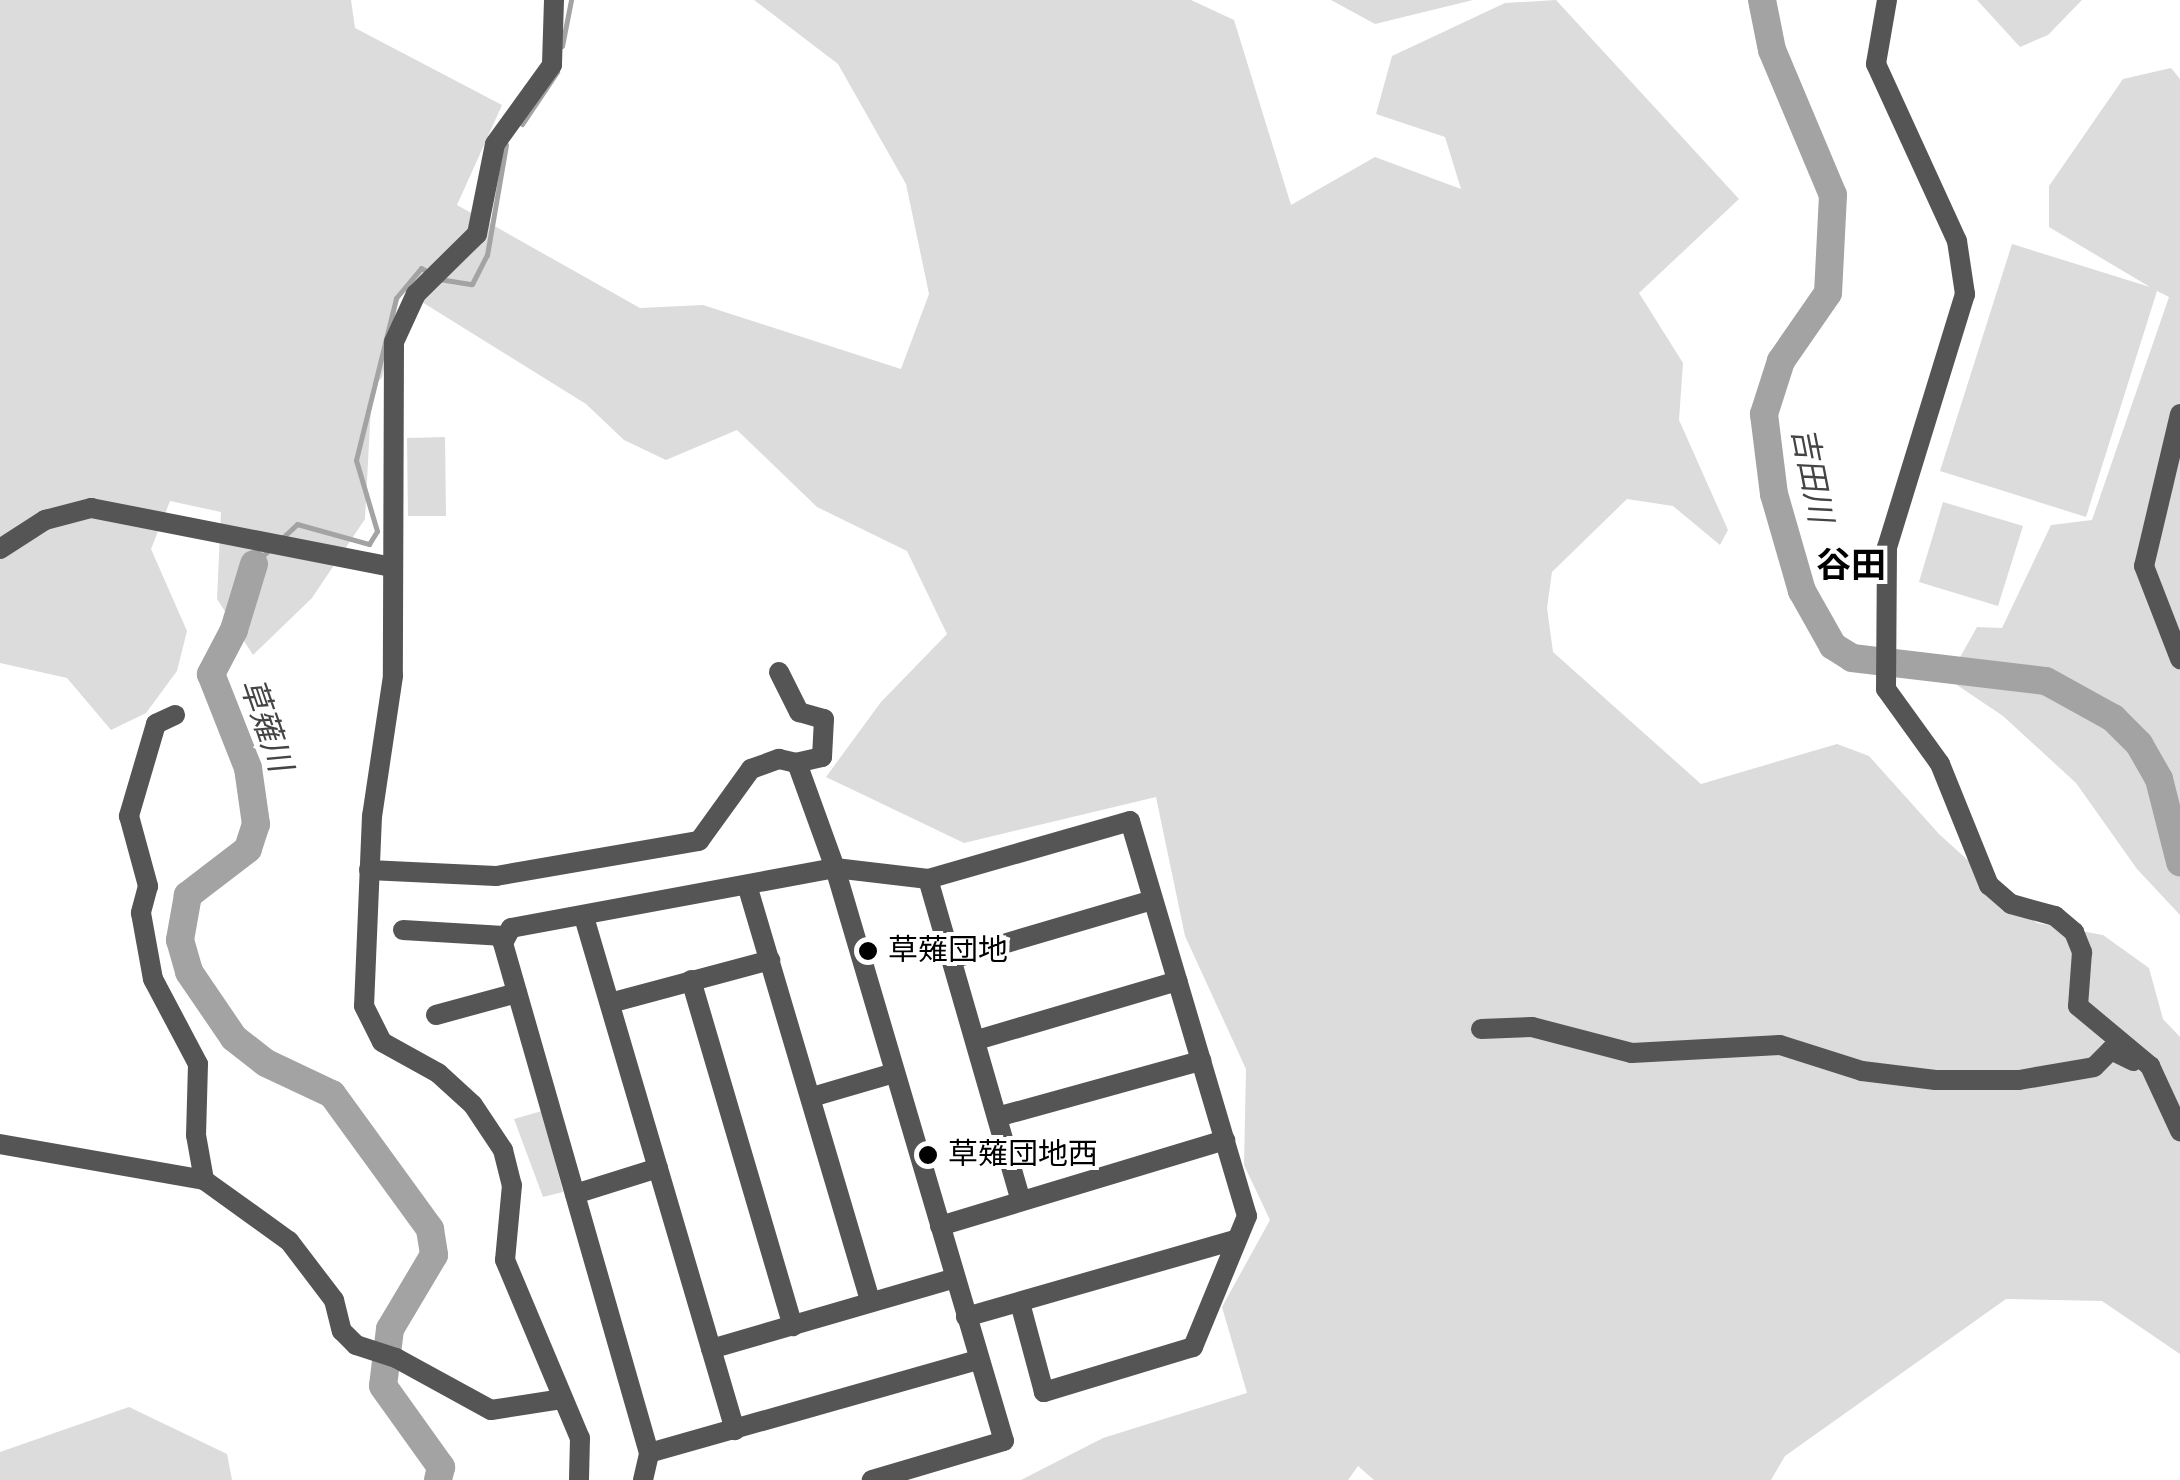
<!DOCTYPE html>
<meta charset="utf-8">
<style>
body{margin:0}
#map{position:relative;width:2180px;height:1480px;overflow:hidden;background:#fff;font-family:"Nunito Sans","Noto Sans JP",sans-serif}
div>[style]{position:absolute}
.green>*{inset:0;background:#dcdcdc}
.stream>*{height:5px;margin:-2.5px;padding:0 2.5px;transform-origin:2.5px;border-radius:2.5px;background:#a3a3a3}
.river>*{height:28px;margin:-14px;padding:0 14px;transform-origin:14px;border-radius:14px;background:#a3a3a3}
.minor>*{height:20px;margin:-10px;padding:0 10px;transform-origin:10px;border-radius:10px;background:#555}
.dots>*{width:28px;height:28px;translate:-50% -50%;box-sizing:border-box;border:5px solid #fff;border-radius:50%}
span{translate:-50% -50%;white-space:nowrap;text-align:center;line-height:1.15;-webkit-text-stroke:8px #fff;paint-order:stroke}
.poi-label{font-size:30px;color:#000}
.left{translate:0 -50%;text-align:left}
.water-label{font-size:32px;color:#444;font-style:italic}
.quarter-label{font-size:35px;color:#000;font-weight:700}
</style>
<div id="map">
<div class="green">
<div style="clip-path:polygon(0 0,351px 0,355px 28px,502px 105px,457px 205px,640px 308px,703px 305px,901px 369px,929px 294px,906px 184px,838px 64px,754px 0,1191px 0,1234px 20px,1291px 205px,1375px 157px,1461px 189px,1445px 137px,1376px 114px,1392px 56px,1505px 3px,1556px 0,1739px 199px,1639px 293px,1683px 363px,1679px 420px,1728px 530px,1720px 545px,1673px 506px,1627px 499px,1552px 572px,1547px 608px,1553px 652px,1701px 784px,1837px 744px,1869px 756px,1939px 834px,2037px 923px,2103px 935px,2149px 968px,2163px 1019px,2180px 1037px,2180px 1354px,2102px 1301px,2006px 1299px,1785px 1456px,1771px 1480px,1374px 1480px,1358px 1466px,1348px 1480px,1021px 1480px,1103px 1438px,1247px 1393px,1222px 1307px,1270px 1220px,1244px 1165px,1246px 1069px,1185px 936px,1156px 797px,964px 843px,826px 777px,881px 702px,947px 634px,907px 551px,817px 507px,737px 430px,666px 460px,624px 440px,586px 404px,401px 289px,382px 378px,372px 386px,365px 519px,312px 598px,253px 655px,217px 599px,221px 512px,170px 501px,151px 549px,187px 631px,177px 671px,146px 713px,111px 730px,67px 678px,0 663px)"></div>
<div style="clip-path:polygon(1331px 0,1473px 0,1375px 24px)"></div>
<div style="clip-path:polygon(1977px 0,2082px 0,2048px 35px,2020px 47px)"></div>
<div style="clip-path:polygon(2171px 68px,2180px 79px,2180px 915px,2137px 869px,2076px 783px,2003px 716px,1957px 685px,1959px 659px,1977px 627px,2002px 628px,2051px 525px,2092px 520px,2169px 297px,2157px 291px,2086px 517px,1940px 471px,2012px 244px,2150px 287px,2049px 227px,2049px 186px,2123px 79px)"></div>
<div style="clip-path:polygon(445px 437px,446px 516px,408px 516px,407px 438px)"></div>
<div style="clip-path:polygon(1943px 502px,2023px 526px,1998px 606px,1919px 582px)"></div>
<div style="clip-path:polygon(542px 1111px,563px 1192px,543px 1197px,514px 1119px)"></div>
<div style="clip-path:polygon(129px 1407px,227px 1454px,232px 1480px,0 1480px,0 1452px)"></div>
</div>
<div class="stream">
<div style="left:562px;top:46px;width:47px;rotate:-78.9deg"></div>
<div style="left:522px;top:124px;width:63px;rotate:-56.1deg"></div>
<div style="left:439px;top:279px;width:33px;rotate:9deg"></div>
<div style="left:472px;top:284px;width:33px;rotate:-63deg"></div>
<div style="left:487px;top:255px;width:112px;rotate:-80.2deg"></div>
<div style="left:280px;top:540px;width:23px;rotate:-43deg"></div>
<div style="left:297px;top:524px;width:75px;rotate:15.5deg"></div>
<div style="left:369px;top:544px;width:15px;rotate:-58deg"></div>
<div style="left:377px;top:531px;width:74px;rotate:-106.5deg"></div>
<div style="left:356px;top:460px;width:167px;rotate:-76.1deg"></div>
<div style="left:396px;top:298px;width:39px;rotate:-50deg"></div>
<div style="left:421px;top:268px;width:10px;rotate:29deg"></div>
<div style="left:254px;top:564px;width:19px;rotate:-43deg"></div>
</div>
<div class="river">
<div style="left:1762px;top:0;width:51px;rotate:78.7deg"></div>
<div style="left:1772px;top:50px;width:157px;rotate:67.2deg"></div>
<div style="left:1833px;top:195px;width:98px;rotate:92.9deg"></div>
<div style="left:1828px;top:293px;width:83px;rotate:124.7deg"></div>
<div style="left:1781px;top:361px;width:56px;rotate:107.8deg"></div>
<div style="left:1764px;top:414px;width:81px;rotate:82.9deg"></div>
<div style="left:1774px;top:494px;width:101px;rotate:73.9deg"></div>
<div style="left:1802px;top:591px;width:63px;rotate:60.6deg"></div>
<div style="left:1833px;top:646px;width:22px;rotate:32deg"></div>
<div style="left:1852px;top:658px;width:195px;rotate:6.8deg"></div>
<div style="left:2046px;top:681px;width:77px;rotate:28.9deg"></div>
<div style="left:2113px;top:718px;width:37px;rotate:45deg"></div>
<div style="left:2139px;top:744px;width:40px;rotate:60.3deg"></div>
<div style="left:2159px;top:779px;width:86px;rotate:75.8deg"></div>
<div style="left:254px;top:564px;width:69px;rotate:106.9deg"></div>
<div style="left:234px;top:630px;width:50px;rotate:117.6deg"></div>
<div style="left:211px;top:674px;width:101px;rotate:68.5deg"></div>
<div style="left:248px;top:768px;width:57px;rotate:81.9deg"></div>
<div style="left:256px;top:824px;width:26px;rotate:108deg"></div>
<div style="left:248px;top:849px;width:76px;rotate:142.5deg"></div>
<div style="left:188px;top:895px;width:46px;rotate:100.1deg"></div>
<div style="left:180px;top:940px;width:33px;rotate:74deg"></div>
<div style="left:189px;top:972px;width:80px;rotate:55.7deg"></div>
<div style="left:234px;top:1038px;width:41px;rotate:38deg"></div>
<div style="left:266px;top:1063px;width:73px;rotate:25.2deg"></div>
<div style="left:332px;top:1094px;width:167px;rotate:54deg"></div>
<div style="left:430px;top:1229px;width:26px;rotate:81deg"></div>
<div style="left:434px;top:1255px;width:86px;rotate:120.7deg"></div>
<div style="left:390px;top:1329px;width:57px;rotate:97deg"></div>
<div style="left:383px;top:1386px;width:100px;rotate:54.4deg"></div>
<div style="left:441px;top:1467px;width:13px;rotate:103deg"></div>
</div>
<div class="minor">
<div style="left:554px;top:0;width:65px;rotate:91.8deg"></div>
<div style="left:552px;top:65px;width:97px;rotate:125.8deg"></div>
<div style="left:495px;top:144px;width:92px;rotate:101.3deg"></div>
<div style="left:477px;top:234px;width:86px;rotate:135.5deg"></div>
<div style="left:416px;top:294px;width:53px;rotate:114.6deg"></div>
<div style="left:394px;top:342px;width:334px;rotate:90.2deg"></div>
<div style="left:393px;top:676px;width:142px;rotate:98.5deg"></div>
<div style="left:372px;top:816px;width:190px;rotate:92.4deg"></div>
<div style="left:364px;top:1006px;width:40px;rotate:63.4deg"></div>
<div style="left:382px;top:1042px;width:64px;rotate:29deg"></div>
<div style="left:438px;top:1073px;width:47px;rotate:42.4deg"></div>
<div style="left:473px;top:1105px;width:54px;rotate:56.3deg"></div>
<div style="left:503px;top:1150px;width:36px;rotate:76deg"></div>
<div style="left:512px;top:1185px;width:75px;rotate:95.3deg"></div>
<div style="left:505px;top:1260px;width:193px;rotate:67.2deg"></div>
<div style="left:580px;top:1438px;width:42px;rotate:91.4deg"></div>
<div style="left:1887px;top:0;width:65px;rotate:99.8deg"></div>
<div style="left:1876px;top:64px;width:195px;rotate:65.4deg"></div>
<div style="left:1957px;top:241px;width:54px;rotate:81.4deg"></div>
<div style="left:1965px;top:294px;width:265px;rotate:107.1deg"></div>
<div style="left:1887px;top:547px;width:142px;rotate:90.4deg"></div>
<div style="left:1886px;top:689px;width:92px;rotate:54.2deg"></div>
<div style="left:1940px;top:764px;width:131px;rotate:68deg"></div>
<div style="left:1989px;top:885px;width:29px;rotate:41deg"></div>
<div style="left:2011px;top:904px;width:46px;rotate:15.3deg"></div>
<div style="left:2055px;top:916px;width:25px;rotate:40deg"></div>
<div style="left:2074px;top:932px;width:22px;rotate:68deg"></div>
<div style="left:2082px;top:952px;width:54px;rotate:94.2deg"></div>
<div style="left:2078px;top:1006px;width:94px;rotate:39.8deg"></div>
<div style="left:2150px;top:1066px;width:72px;rotate:65.2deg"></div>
<div style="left:2180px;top:414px;width:156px;rotate:103.3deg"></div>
<div style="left:2144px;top:566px;width:100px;rotate:68.8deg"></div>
<div style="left:0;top:549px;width:54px;rotate:-32.8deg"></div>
<div style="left:45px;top:520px;width:48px;rotate:-14.6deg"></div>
<div style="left:91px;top:508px;width:306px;rotate:11.1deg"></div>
<div style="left:779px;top:672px;width:45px;rotate:63.4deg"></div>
<div style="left:799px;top:712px;width:26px;rotate:16deg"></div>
<div style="left:824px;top:719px;width:38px;rotate:93deg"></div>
<div style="left:822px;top:757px;width:26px;rotate:167deg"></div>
<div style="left:175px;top:715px;width:21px;rotate:155deg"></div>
<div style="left:156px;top:724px;width:96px;rotate:106.4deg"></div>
<div style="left:129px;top:816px;width:73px;rotate:74.8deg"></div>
<div style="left:148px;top:886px;width:28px;rotate:105deg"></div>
<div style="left:141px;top:913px;width:67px;rotate:79.7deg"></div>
<div style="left:153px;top:979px;width:96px;rotate:62.1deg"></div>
<div style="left:198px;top:1064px;width:71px;rotate:91.6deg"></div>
<div style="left:196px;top:1135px;width:46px;rotate:79.9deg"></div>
<div style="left:369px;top:870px;width:127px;rotate:2.7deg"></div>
<div style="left:496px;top:876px;width:206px;rotate:-9.8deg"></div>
<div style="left:699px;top:841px;width:89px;rotate:-54.2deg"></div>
<div style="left:751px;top:769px;width:30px;rotate:-20deg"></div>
<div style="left:779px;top:759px;width:18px;rotate:13deg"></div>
<div style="left:797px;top:763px;width:112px;rotate:70.1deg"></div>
<div style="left:835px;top:868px;width:597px;rotate:73.57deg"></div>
<div style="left:1004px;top:1441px;width:138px;rotate:163.5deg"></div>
<div style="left:928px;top:879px;width:335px;rotate:73.9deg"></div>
<div style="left:747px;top:885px;width:434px;rotate:73.5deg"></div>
<div style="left:584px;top:917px;width:535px;rotate:73.6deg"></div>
<div style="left:403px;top:930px;width:101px;rotate:3.4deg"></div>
<div style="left:952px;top:959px;width:209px;rotate:-16.4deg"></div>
<div style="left:691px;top:980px;width:361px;rotate:73.6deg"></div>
<div style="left:610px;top:1003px;width:166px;rotate:-15deg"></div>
<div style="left:436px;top:1015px;width:84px;rotate:-15.2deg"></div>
<div style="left:1481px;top:1029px;width:51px;rotate:-2.2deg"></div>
<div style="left:1532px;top:1027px;width:103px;rotate:14.6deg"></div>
<div style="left:1632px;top:1053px;width:148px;rotate:-3.1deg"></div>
<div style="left:1780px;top:1045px;width:86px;rotate:17.6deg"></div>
<div style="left:1862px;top:1071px;width:74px;rotate:7deg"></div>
<div style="left:1935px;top:1080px;width:84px"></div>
<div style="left:2019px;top:1080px;width:76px;rotate:-9.8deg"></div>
<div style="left:2094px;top:1067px;width:24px;rotate:-45deg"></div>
<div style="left:2111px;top:1050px;width:25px;rotate:26deg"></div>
<div style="left:977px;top:1040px;width:209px;rotate:-16.4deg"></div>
<div style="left:812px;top:1097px;width:85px;rotate:-16.3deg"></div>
<div style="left:997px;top:1117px;width:212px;rotate:-15.4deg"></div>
<div style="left:0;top:1144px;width:207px;rotate:10deg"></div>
<div style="left:204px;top:1180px;width:105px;rotate:35.7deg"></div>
<div style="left:289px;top:1241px;width:74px;rotate:52.7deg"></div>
<div style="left:334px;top:1300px;width:32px;rotate:76deg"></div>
<div style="left:342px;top:1331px;width:20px;rotate:45deg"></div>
<div style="left:356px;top:1345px;width:42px;rotate:18deg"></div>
<div style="left:396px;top:1358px;width:108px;rotate:28.7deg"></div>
<div style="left:491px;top:1410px;width:71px;rotate:-8.9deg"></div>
<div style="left:575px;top:1194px;width:87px;rotate:-17.4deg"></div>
<div style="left:940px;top:1226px;width:298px;rotate:-16.8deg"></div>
<div style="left:966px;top:1317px;width:280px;rotate:-16deg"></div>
<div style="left:711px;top:1349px;width:254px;rotate:-16.2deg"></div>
<div style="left:649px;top:1453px;width:341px;rotate:-15.8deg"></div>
<div style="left:643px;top:1480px;width:28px;rotate:-77deg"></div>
<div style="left:649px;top:1453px;width:530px;rotate:-105.98deg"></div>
<div style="left:503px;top:943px;width:17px;rotate:-62deg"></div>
<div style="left:511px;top:928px;width:330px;rotate:-10.5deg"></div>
<div style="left:835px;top:868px;width:94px;rotate:6.7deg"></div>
<div style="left:928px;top:879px;width:210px;rotate:-16deg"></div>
<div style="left:1130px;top:821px;width:412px;rotate:73.5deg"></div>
<div style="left:1247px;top:1216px;width:142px;rotate:112.4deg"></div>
<div style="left:1193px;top:1347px;width:156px;rotate:163.2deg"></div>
<div style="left:1044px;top:1392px;width:92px;rotate:-105.1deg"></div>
</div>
<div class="dots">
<div style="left:868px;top:951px;background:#000"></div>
<div style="left:928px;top:1155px;background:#000"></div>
</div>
<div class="poi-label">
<span class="left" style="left:888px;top:951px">草薙団地</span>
<span class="left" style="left:948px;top:1155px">草薙団地西</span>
</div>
<div class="water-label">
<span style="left:1811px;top:475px;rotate:79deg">吉田川</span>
<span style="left:265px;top:725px;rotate:71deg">草薙川</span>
</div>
<div class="quarter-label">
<span style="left:1851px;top:566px">谷田</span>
</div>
</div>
